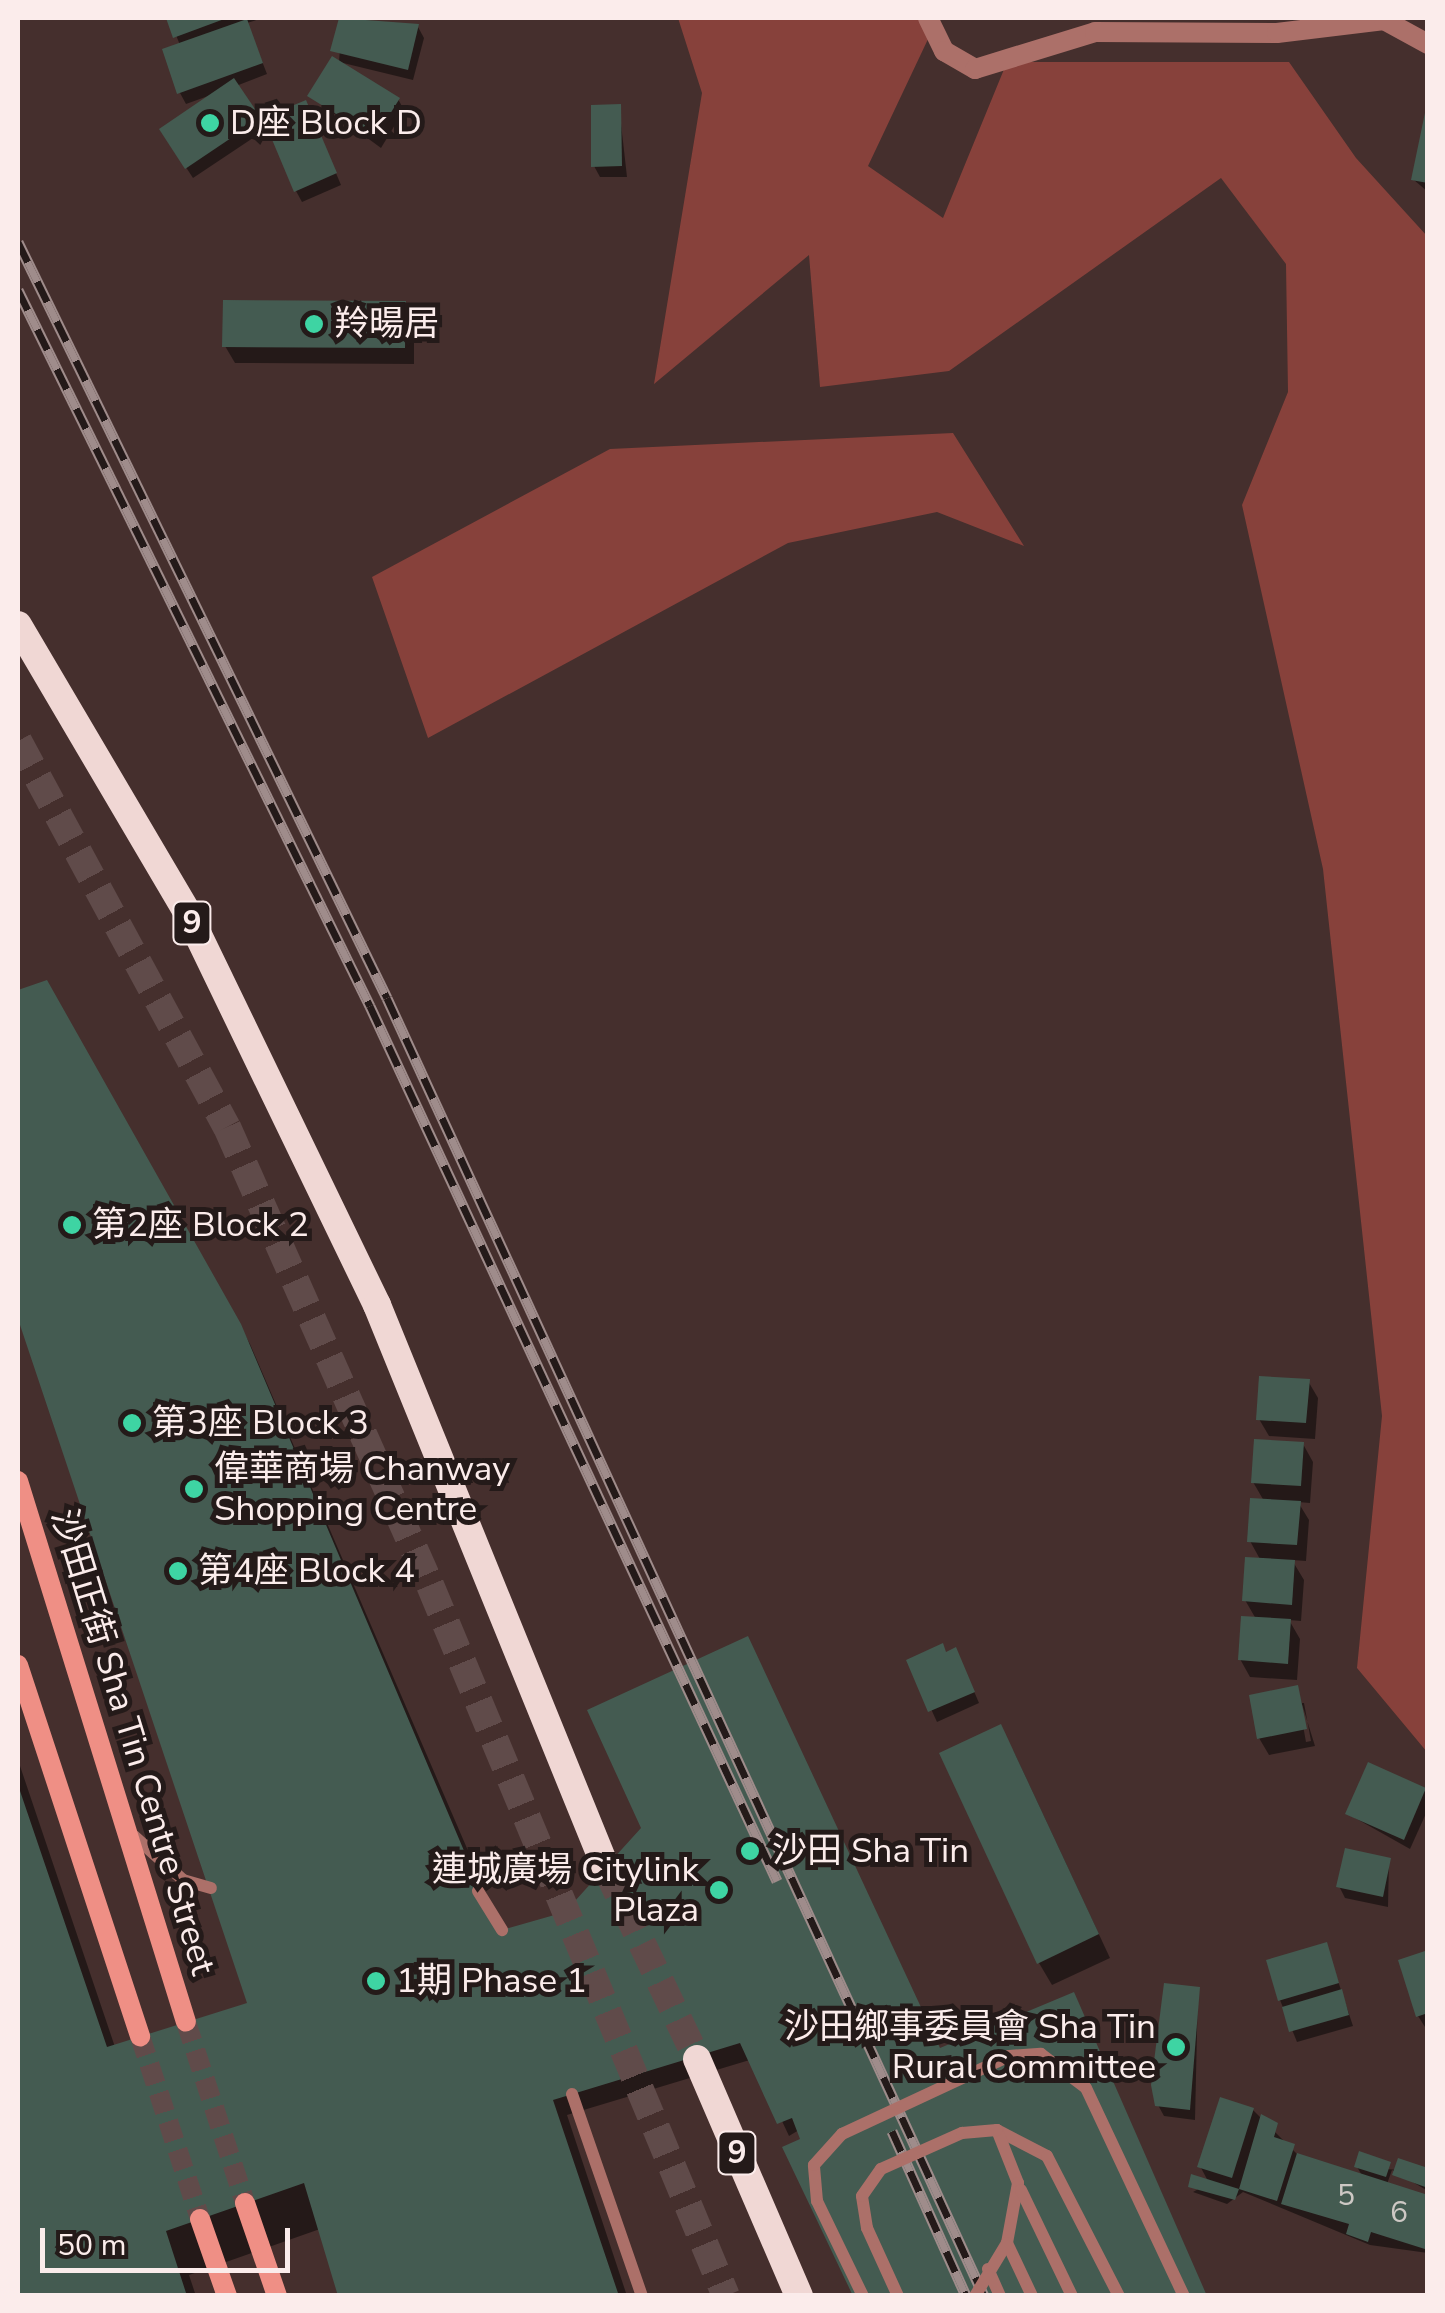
<!DOCTYPE html>
<meta charset="utf-8">
<style>
body{margin:0}
#map{position:relative;width:1445px;height:2313px;overflow:hidden;background:#452f2d;font-family:"Nunito Sans","Noto Sans TC",sans-serif}
div>[style]{position:absolute}
.green>*{inset:0;background:#87413b}
.shadow>*{inset:0;background:#0007}
.building>*{inset:0;background:#445b51}
.secondary-tunnel>*{height:20px;margin-top:-10px;transform-origin:0;background:repeating-linear-gradient(90deg,#604b4a 0 20px,transparent 0 30px)}
.trunk-tunnel>*{height:28px;margin-top:-14px;transform-origin:0;background:repeating-linear-gradient(90deg,#604b4a 0 28px,transparent 0 42px)}
.service>*{height:12px;margin:-6px;padding:0 6px;transform-origin:6px;border-radius:6px;background:#ac7069}
.minor>*{height:20px;margin:-10px;padding:0 10px;transform-origin:10px;border-radius:10px;background:#ac7069}
.secondary>*{height:20px;margin:-10px;padding:0 10px;transform-origin:10px;border-radius:10px;background:#ef8f85}
.trunk>*{height:28px;margin:-14px;padding:0 14px;transform-origin:14px;border-radius:14px;background:#f0d7d4}
.rail>*{height:11px;margin-top:-5.5px;transform-origin:0;background:repeating-linear-gradient(90deg,#241a19 0 22px,#9f8c8b 0 44px);box-sizing:border-box;border-block:2px solid #9f8c8b}
.service-bridge>*{height:12px;margin:-6px;padding:0 6px;transform-origin:6px;border-radius:6px;background:#ac7069}
.dots>*{width:28px;height:28px;translate:-50% -50%;box-sizing:border-box;border:5px solid #241a19;border-radius:50%}
span{translate:-50% -50%;white-space:nowrap;text-align:center;line-height:1.15;-webkit-text-stroke:10px #241a19;paint-order:stroke}
.number-label{font-size:30px;color:#cdc8c4}
.number-label span{-webkit-text-stroke-width:0}
.shield-label span{padding:2px 8px;background:#241a19;border:2px solid;border-radius:8px;-webkit-text-stroke-width:0}
.shield-label{font-size:32px;color:#fbeceb;font-weight:700}
.poi-label{font-size:35px;color:#fbeceb}
.left{translate:0 -50%;text-align:left}
.right{translate:-100% -50%;text-align:right}
.street-label{font-size:35px;color:#fbeceb}
.frame{position:absolute;inset:0;border:20px solid #fbeceb;pointer-events:none}
.scale{position:absolute;left:40px;top:2228px;width:250px;height:45px;box-sizing:border-box;border:5px solid #fbeceb;border-top:0;padding-left:12px;font-size:30px;line-height:35px;white-space:nowrap;color:#fbeceb;-webkit-text-stroke:8px #241a19;paint-order:stroke}
</style>
<div id="map">
<div class="green">
<div style="clip-path:polygon(678px 18px,938px 18px,868px 166px,943px 218px,1007px 62px,1289px 62px,1356px 158px,1427px 236px,1427px 1752px,1357px 1668px,1382px 1416px,1323px 869px,1242px 505px,1288px 392px,1286px 264px,1221px 178px,949px 371px,820px 387px,809px 255px,654px 384px,702px 93px)"></div>
<div style="clip-path:polygon(953px 433px,1024px 546px,937px 512px,788px 543px,428px 738px,372px 577px,610px 449px)"></div>
</div>
<div class="shadow">
<div style="clip-path:polygon(169px 18px,263px 18px,247px 23px,267px 74px,236px 86px,265px 130px,193px 178px,168px 140px,211px 95px,186px 104px,180px 93px,180px 45px)"></div>
<div style="clip-path:polygon(342px 18px,418px 27px,424px 38px,413px 80px,339px 62px)"></div>
<div style="clip-path:polygon(310px 96px,398px 99px,404px 110px,381px 148px)"></div>
<div style="clip-path:polygon(619px 106px,627px 177px,600px 177px,594px 166px)"></div>
<div style="clip-path:polygon(1428px 112px,1428px 192px,1414px 180px)"></div>
<div style="clip-path:polygon(311px 114px,341px 185px,302px 202px,296px 191px)"></div>
<div style="clip-path:polygon(405px 304px,414px 321px,414px 364px,235px 363px,225px 346px)"></div>
<div style="clip-path:polygon(46px 983px,250px 1344px,503px 1932px,566px 1915px,647px 1825px,690px 1666px,803px 2140px,799px 2130px,789px 2136px,753px 2059px,567px 2115px,627px 2296px,339px 2296px,320px 2229px,189px 2275px,196px 2296px,18px 2296px,18px 1760px,115px 2047px,250px 2004px,18px 1312px,18px 993px)"></div>
<div style="clip-path:polygon(1308px 1381px,1318px 1398px,1315px 1439px,1269px 1436px,1259px 1419px)"></div>
<div style="clip-path:polygon(1303px 1444px,1313px 1462px,1310px 1503px,1298px 1502px,1309px 1520px,1306px 1561px,1292px 1560px,1304px 1580px,1301px 1621px,1289px 1620px,1300px 1639px,1297px 1680px,1250px 1677px,1240px 1659px,1256px 1619px,1245px 1600px,1261px 1561px,1250px 1541px,1264px 1501px,1253px 1482px)"></div>
<div style="clip-path:polygon(946px 1654px,961px 1661px,979px 1703px,937px 1722px,909px 1661px)"></div>
<div style="clip-path:polygon(evenodd,1297px 1688px,1315px 1746px,1269px 1755px,1259px 1738px,1297px 1688px,1299px 1703px,1304px 1703px,1311px 1741px,1306px 1742px,1299px 1703px)"></div>
<div style="clip-path:polygon(1013px 1750px,1110px 1958px,1052px 1985px,1039px 1963px)"></div>
<div style="clip-path:polygon(1425px 1790px,1428px 1809px,1410px 1849px,1348px 1814px)"></div>
<div style="clip-path:polygon(1389px 1860px,1388px 1907px,1345px 1898px,1339px 1886px)"></div>
<div style="clip-path:polygon(1326px 1945px,1353px 2026px,1297px 2042px,1280px 2000px)"></div>
<div style="clip-path:polygon(1428px 1952px,1428px 2026px,1425px 2027px,1418px 2016px)"></div>
<div style="clip-path:polygon(1198px 1989px,1195px 2120px,1164px 2116px,1158px 2105px)"></div>
<div style="clip-path:polygon(1253px 2110px,1300px 2157px,1363px 2177px,1357px 2167px,1428px 2172px,1428px 2191px,1392px 2170px,1387px 2184px,1428px 2197px,1428px 2253px,1370px 2245px,1243px 2192px,1227px 2204px,1193px 2192px,1209px 2183px,1200px 2166px)"></div>
</div>
<div class="building">
<div style="clip-path:polygon(166px 18px,227px 18px,173px 38px)"></div>
<div style="clip-path:polygon(339px 18px,419px 24px,408px 70px,330px 51px)"></div>
<div style="clip-path:polygon(247px 19px,263px 63px,177px 94px,162px 49px)"></div>
<div style="clip-path:polygon(332px 56px,400px 98px,375px 138px,307px 96px)"></div>
<div style="clip-path:polygon(234px 78px,261px 118px,185px 169px,159px 129px)"></div>
<div style="clip-path:polygon(306px 100px,337px 173px,294px 192px,263px 118px)"></div>
<div style="clip-path:polygon(621px 104px,622px 166px,591px 167px,591px 105px)"></div>
<div style="clip-path:polygon(1426px 108px,1428px 108px,1428px 183px,1411px 180px)"></div>
<div style="clip-path:polygon(223px 300px,406px 301px,405px 348px,222px 347px)"></div>
<div style="clip-path:polygon(47px 980px,241px 1324px,498px 1931px,565px 1912px,641px 1828px,587px 1710px,748px 1636px,940px 2048px,1074px 1992px,1207px 2296px,853px 2296px,782px 2147px,800px 2139px,792px 2118px,777px 2124px,740px 2043px,553px 2100px,619px 2296px,338px 2296px,304px 2183px,166px 2231px,187px 2296px,18px 2296px,18px 1785px,107px 2047px,247px 2003px,18px 1319px,18px 990px)"></div>
<div style="clip-path:polygon(1259px 1376px,1310px 1379px,1306px 1423px,1256px 1420px)"></div>
<div style="clip-path:polygon(1254px 1439px,1304px 1442px,1301px 1486px,1251px 1483px)"></div>
<div style="clip-path:polygon(1250px 1498px,1301px 1501px,1297px 1545px,1247px 1542px)"></div>
<div style="clip-path:polygon(1245px 1557px,1295px 1560px,1292px 1605px,1242px 1601px)"></div>
<div style="clip-path:polygon(1241px 1616px,1291px 1619px,1288px 1664px,1238px 1660px)"></div>
<div style="clip-path:polygon(943px 1643px,946px 1652px,956px 1647px,975px 1692px,928px 1712px,906px 1660px)"></div>
<div style="clip-path:polygon(1298px 1685px,1307px 1729px,1257px 1739px,1249px 1695px)"></div>
<div style="clip-path:polygon(1001px 1724px,1099px 1934px,1037px 1964px,939px 1753px)"></div>
<div style="clip-path:polygon(1368px 1762px,1426px 1788px,1404px 1840px,1345px 1814px)"></div>
<div style="clip-path:polygon(1345px 1848px,1391px 1858px,1383px 1897px,1336px 1887px)"></div>
<div style="clip-path:polygon(1327px 1942px,1339px 1983px,1278px 2001px,1266px 1960px)"></div>
<div style="clip-path:polygon(1428px 1950px,1428px 2013px,1416px 2017px,1398px 1960px)"></div>
<div style="clip-path:polygon(1164px 1983px,1200px 1987px,1190px 2110px,1155px 2106px,1151px 2085px)"></div>
<div style="clip-path:polygon(1342px 1989px,1349px 2015px,1289px 2032px,1282px 2007px)"></div>
<div style="clip-path:polygon(1220px 2097px,1254px 2108px,1232px 2178px,1197px 2167px)"></div>
<div style="clip-path:polygon(1261px 2114px,1278px 2123px,1274px 2137px,1295px 2144px,1277px 2201px,1239px 2189px)"></div>
<div style="clip-path:polygon(1359px 2151px,1391px 2162px,1386px 2177px,1354px 2167px)"></div>
<div style="clip-path:polygon(1297px 2153px,1428px 2195px,1428px 2250px,1371px 2232px,1368px 2242px,1346px 2234px,1349px 2224px,1281px 2204px)"></div>
<div style="clip-path:polygon(1398px 2158px,1428px 2168px,1428px 2188px,1392px 2175px)"></div>
<div style="clip-path:polygon(1191px 2174px,1239px 2189px,1235px 2200px,1188px 2187px)"></div>
</div>
<div class="secondary-tunnel">
<div style="left:186px;top:2022px;width:190px;rotate:71.9deg"></div>
<div style="left:140px;top:2036px;width:193px;rotate:71.8deg"></div>
</div>
<div class="trunk-tunnel">
<div style="left:18px;top:741px;width:439px;rotate:61.6deg"></div>
<div style="left:227px;top:1127px;width:501px;rotate:66.1deg"></div>
<div style="left:430px;top:1585px;width:770px;rotate:67.4deg"></div>
<div style="left:606px;top:1868px;width:212px;rotate:64.5deg"></div>
</div>
<div class="service">
<div style="left:134px;top:1836px;width:66px;rotate:41.9deg"></div>
<div style="left:183px;top:1880px;width:29px;rotate:16deg"></div>
<div style="left:478px;top:1891px;width:46px;rotate:58.4deg"></div>
<div style="left:1086px;top:2088px;width:230px;rotate:64.8deg"></div>
<div style="left:572px;top:2094px;width:214px;rotate:70.9deg"></div>
<div style="left:997px;top:2130px;width:56px;rotate:27.5deg"></div>
<div style="left:1047px;top:2156px;width:157px;rotate:62.8deg"></div>
<div style="left:997px;top:2130px;width:57px;rotate:68.4deg"></div>
<div style="left:1018px;top:2183px;width:61px;rotate:100.4deg"></div>
<div style="left:1007px;top:2243px;width:59px;rotate:64.7deg"></div>
<div style="left:1021px;top:2190px;width:118px;rotate:64.3deg"></div>
<div style="left:817px;top:2201px;width:106px;rotate:64.2deg"></div>
<div style="left:867px;top:2228px;width:75px;rotate:65.5deg"></div>
<div style="left:988px;top:2269px;width:30px;rotate:66deg"></div>
</div>
<div class="minor">
<div style="left:928px;top:18px;width:37px;rotate:64deg"></div>
<div style="left:944px;top:51px;width:36px;rotate:30deg"></div>
<div style="left:975px;top:69px;width:126px;rotate:-17.1deg"></div>
<div style="left:1095px;top:32px;width:182px;rotate:0.3deg"></div>
<div style="left:1277px;top:33px;width:108px;rotate:-6.9deg"></div>
<div style="left:1384px;top:20px;width:50px;rotate:28.6deg"></div>
</div>
<div class="secondary">
<div style="left:18px;top:1481px;width:566px;rotate:72.75deg"></div>
<div style="left:18px;top:1665px;width:391px;rotate:71.8deg"></div>
<div style="left:245px;top:2203px;width:98px;rotate:71deg"></div>
<div style="left:200px;top:2219px;width:82px;rotate:70.7deg"></div>
</div>
<div class="trunk">
<div style="left:18px;top:625px;width:333px;rotate:59.5deg"></div>
<div style="left:187px;top:912px;width:437px;rotate:64.2deg"></div>
<div style="left:377px;top:1305px;width:608px;rotate:67.87deg"></div>
<div style="left:697px;top:2059px;width:258px;rotate:66.7deg"></div>
</div>
<div class="rail">
<div style="left:18px;top:242px;width:841px;rotate:63.98deg"></div>
<div style="left:387px;top:998px;width:1429px;rotate:65.3deg"></div>
<div style="left:18px;top:290px;width:798px;rotate:63.82deg"></div>
<div style="left:370px;top:1006px;width:965px;rotate:65.05deg"></div>
<div style="left:892px;top:2131px;width:181px;rotate:65.8deg"></div>
</div>
<div class="service-bridge">
<div style="left:817px;top:2201px;width:36px;rotate:-95deg"></div>
<div style="left:814px;top:2165px;width:42px;rotate:-47.9deg"></div>
<div style="left:842px;top:2134px;width:184px;rotate:-25deg"></div>
<div style="left:1009px;top:2056px;width:32px;rotate:-4deg"></div>
<div style="left:1041px;top:2054px;width:56px;rotate:37.1deg"></div>
<div style="left:867px;top:2228px;width:32px;rotate:-99deg"></div>
<div style="left:862px;top:2196px;width:33px;rotate:-55deg"></div>
<div style="left:881px;top:2169px;width:89px;rotate:-24deg"></div>
<div style="left:962px;top:2133px;width:35px;rotate:-5deg"></div>
<div style="left:975px;top:2296px;width:62px;rotate:-58.9deg"></div>
</div>
<div class="dots">
<div style="left:210px;top:123px;background:#3ed4a3"></div>
<div style="left:314px;top:324px;background:#3ed4a3"></div>
<div style="left:72px;top:1225px;background:#3ed4a3"></div>
<div style="left:132px;top:1423px;background:#3ed4a3"></div>
<div style="left:194px;top:1489px;background:#3ed4a3"></div>
<div style="left:178px;top:1571px;background:#3ed4a3"></div>
<div style="left:750px;top:1851px;background:#3ed4a3"></div>
<div style="left:719px;top:1890px;background:#3ed4a3"></div>
<div style="left:376px;top:1981px;background:#3ed4a3"></div>
<div style="left:1176px;top:2047px;background:#3ed4a3"></div>
</div>
<div class="number-label">
<span style="left:1346px;top:2196px">5</span>
<span style="left:1399px;top:2213px">6</span>
</div>
<div class="shield-label">
<span style="left:192px;top:923px">9</span>
<span style="left:737px;top:2153px">9</span>
</div>
<div class="poi-label">
<span class="left" style="left:230px;top:123px">D座 Block D</span>
<span class="left" style="left:334px;top:324px">羚暘居</span>
<span class="left" style="left:92px;top:1225px">第2座 Block 2</span>
<span class="left" style="left:152px;top:1423px">第3座 Block 3</span>
<span class="left" style="left:214px;top:1489px">偉華商場 Chanway<br>Shopping Centre</span>
<span class="left" style="left:198px;top:1571px">第4座 Block 4</span>
<span class="left" style="left:772px;top:1851px">沙田 Sha Tin</span>
<span class="right" style="left:699px;top:1890px">連城廣場 Citylink<br>Plaza</span>
<span class="left" style="left:396px;top:1981px">1期 Phase 1</span>
<span class="right" style="left:1156px;top:2047px">沙田鄉事委員會 Sha Tin<br>Rural Committee</span>
</div>
<div class="street-label">
<span style="left:133px;top:1742px;rotate:73deg">沙田正街 Sha Tin Centre Street</span>
</div>
<div class="frame"></div>
<div class="scale">50 m</div>
</div>
